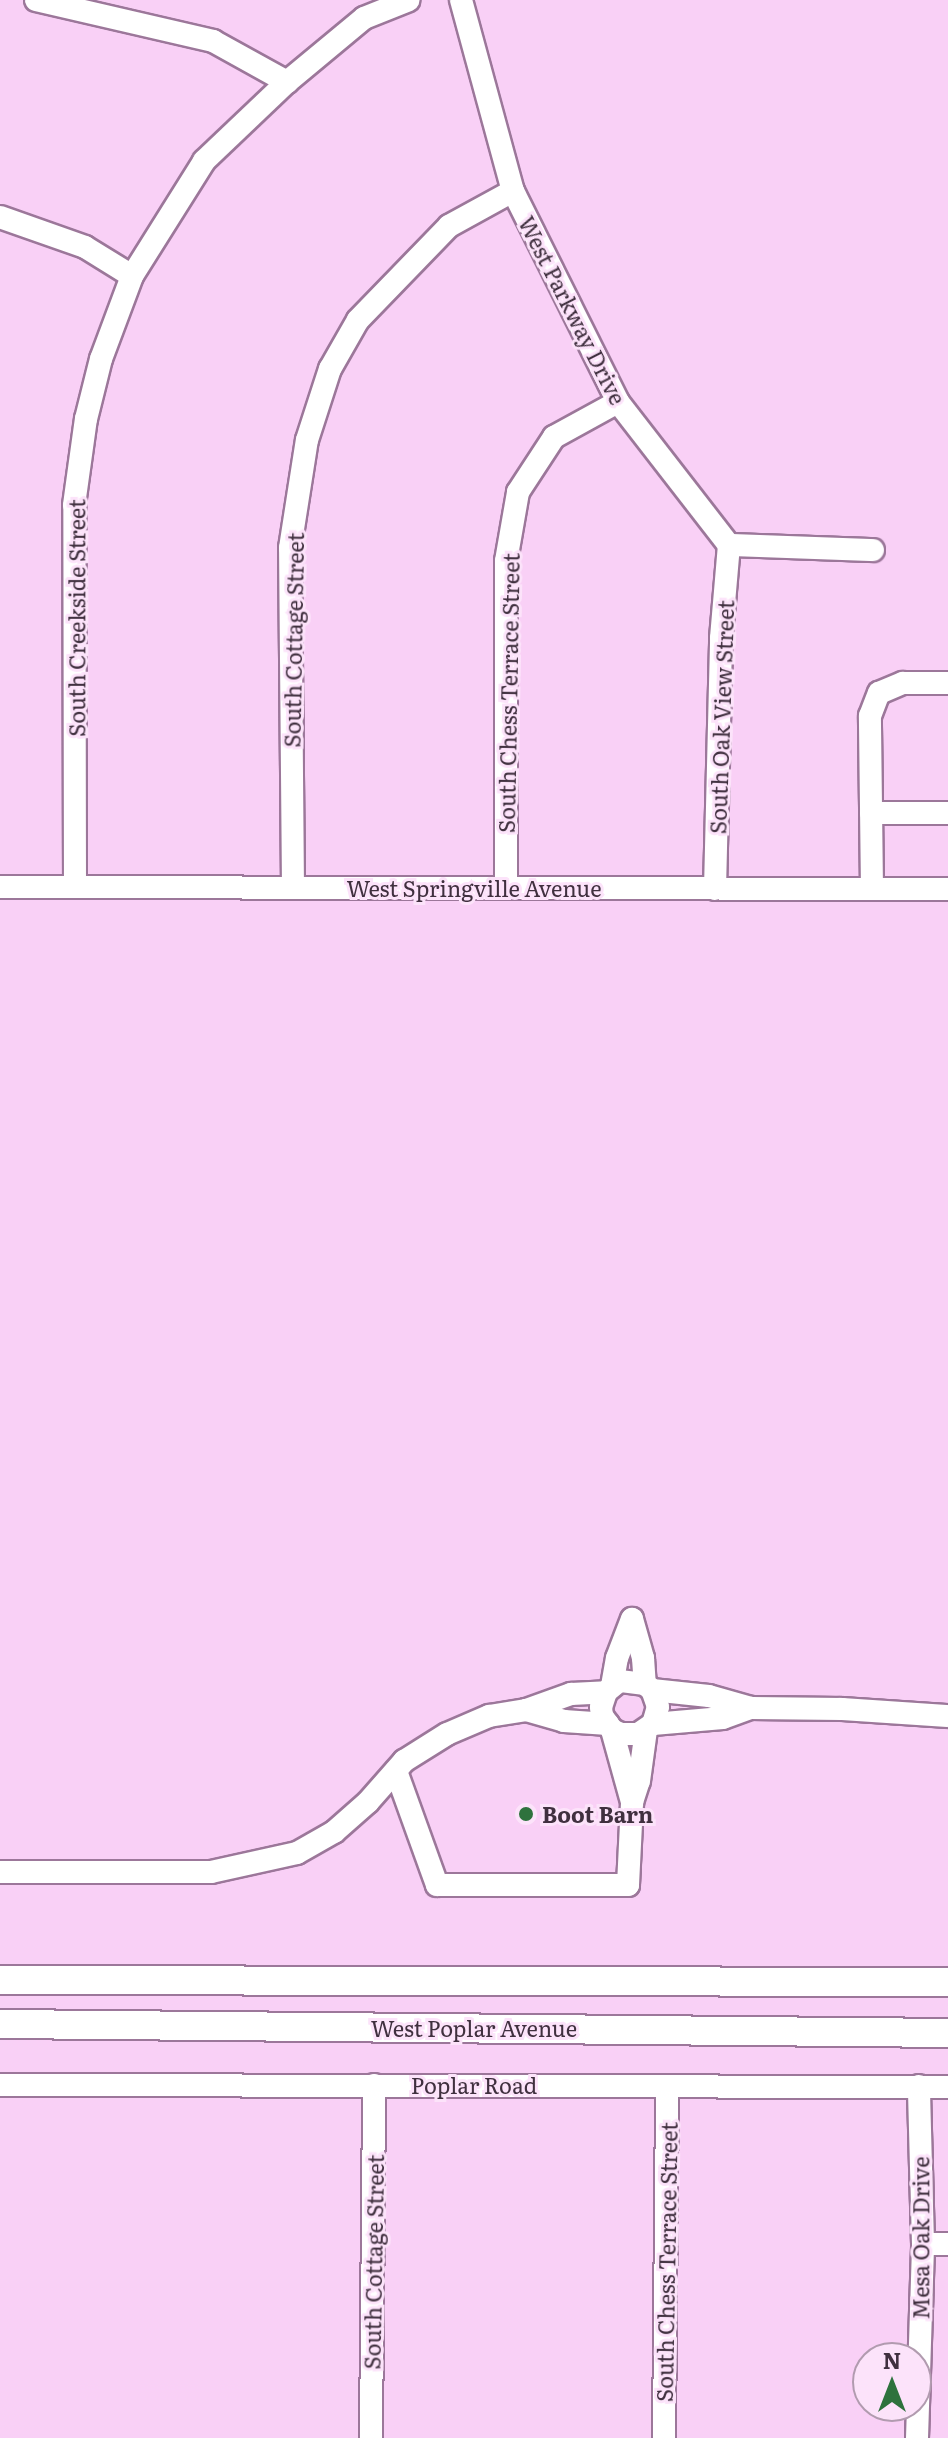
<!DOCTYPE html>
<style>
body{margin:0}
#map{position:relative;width:948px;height:2438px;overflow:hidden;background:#f9d0f6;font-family:Literata,serif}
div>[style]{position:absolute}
.roads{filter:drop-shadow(2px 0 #9c779a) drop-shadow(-2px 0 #9c779a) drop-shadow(0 2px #9c779a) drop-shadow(0 -2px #9c779a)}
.minor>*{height:22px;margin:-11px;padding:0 11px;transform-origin:11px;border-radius:11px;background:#fff}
.major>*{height:28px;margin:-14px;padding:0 14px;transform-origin:14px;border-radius:14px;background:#fff}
.dots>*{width:22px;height:22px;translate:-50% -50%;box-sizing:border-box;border:4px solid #fce3fa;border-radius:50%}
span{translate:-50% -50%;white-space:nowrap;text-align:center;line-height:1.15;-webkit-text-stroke:6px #fce3fa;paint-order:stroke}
.street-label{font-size:22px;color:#40303f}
.poi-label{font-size:22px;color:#40303f;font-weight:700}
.left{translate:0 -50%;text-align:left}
.north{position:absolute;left:852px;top:2342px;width:80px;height:80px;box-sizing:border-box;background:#fce3fa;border:2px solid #b19baf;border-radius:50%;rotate:0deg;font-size:22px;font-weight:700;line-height:32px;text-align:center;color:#40303f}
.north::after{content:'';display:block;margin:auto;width:28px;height:36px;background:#2e723d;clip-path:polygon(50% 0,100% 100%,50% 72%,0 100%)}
</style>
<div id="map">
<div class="roads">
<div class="minor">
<div style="left:36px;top:0;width:182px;rotate:13deg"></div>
<div style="left:213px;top:41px;width:85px;rotate:29deg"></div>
<div style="left:461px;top:0;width:198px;rotate:74.8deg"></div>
<div style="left:513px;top:191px;width:236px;rotate:63.5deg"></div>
<div style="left:618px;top:402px;width:181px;rotate:52.2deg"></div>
<div style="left:729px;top:545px;width:144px;rotate:2deg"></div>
<div style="left:0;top:217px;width:90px;rotate:19.4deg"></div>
<div style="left:85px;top:247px;width:55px;rotate:31.7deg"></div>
<div style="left:871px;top:813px;width:77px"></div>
<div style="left:0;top:887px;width:948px;rotate:0.12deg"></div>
<div style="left:75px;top:887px;width:382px;rotate:-90.1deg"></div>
<div style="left:74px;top:505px;width:87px;rotate:-82.1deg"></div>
<div style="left:86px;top:419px;width:62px;rotate:-76deg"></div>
<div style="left:101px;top:359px;width:89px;rotate:-69.5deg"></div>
<div style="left:132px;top:276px;width:136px;rotate:-57.9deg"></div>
<div style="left:204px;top:161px;width:115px;rotate:-43.6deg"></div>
<div style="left:287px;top:82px;width:100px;rotate:-39.7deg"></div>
<div style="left:364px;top:18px;width:48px;rotate:-21.8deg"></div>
<div style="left:293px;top:888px;width:340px;rotate:-90.5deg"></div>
<div style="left:290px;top:548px;width:109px;rotate:-81.1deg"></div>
<div style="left:307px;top:440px;width:75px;rotate:-72.1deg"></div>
<div style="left:330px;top:369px;width:56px;rotate:-60.3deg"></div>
<div style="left:358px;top:320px;width:131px;rotate:-45.9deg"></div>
<div style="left:449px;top:226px;width:73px;rotate:-28.7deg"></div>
<div style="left:506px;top:888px;width:327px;rotate:-90deg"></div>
<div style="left:506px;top:561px;width:70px;rotate:-80.1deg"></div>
<div style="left:518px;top:492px;width:66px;rotate:-56.8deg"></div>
<div style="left:554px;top:437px;width:73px;rotate:-28.7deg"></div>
<div style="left:715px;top:889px;width:251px;rotate:-88.6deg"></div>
<div style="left:721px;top:638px;width:93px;rotate:-85.1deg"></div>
<div style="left:872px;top:889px;width:173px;rotate:-90.7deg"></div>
<div style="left:870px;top:716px;width:25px;rotate:-69deg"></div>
<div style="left:879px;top:693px;width:26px;rotate:-23deg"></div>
<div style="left:903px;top:683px;width:45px"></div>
<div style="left:632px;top:1619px;width:41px;rotate:74.2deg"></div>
<div style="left:643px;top:1658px;width:26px;rotate:86deg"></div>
<div style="left:612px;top:1686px;width:28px;rotate:-80deg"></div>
<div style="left:617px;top:1658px;width:42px;rotate:-69deg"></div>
<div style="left:652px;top:1690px;width:57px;rotate:6deg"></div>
<div style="left:709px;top:1696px;width:44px;rotate:15.9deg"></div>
<div style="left:751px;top:1708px;width:91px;rotate:0.6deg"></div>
<div style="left:842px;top:1709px;width:106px;rotate:3.8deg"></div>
<div style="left:526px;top:1710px;width:40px;rotate:16deg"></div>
<div style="left:564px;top:1721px;width:44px;rotate:3.9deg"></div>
<div style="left:653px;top:1724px;width:70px;rotate:-4.9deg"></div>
<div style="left:723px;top:1718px;width:30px;rotate:-20deg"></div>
<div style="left:612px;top:1730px;width:10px;rotate:24deg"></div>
<div style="left:621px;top:1734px;width:17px"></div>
<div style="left:638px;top:1734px;width:18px;rotate:-34deg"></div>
<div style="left:653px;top:1724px;width:18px;rotate:-74deg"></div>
<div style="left:658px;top:1707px;width:18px;rotate:-109deg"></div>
<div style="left:652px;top:1690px;width:9px;rotate:-139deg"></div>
<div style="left:645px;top:1684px;width:26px;rotate:-173deg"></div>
<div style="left:619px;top:1681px;width:17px;rotate:140deg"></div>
<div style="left:606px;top:1692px;width:16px;rotate:108deg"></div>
<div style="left:601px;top:1707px;width:9px;rotate:84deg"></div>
<div style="left:602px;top:1716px;width:17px;rotate:54deg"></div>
<div style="left:612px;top:1730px;width:75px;rotate:74.5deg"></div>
<div style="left:396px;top:1771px;width:121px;rotate:70.2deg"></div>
<div style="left:437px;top:1885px;width:191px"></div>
<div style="left:628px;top:1885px;width:83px;rotate:-87.2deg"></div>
<div style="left:632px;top:1802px;width:22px;rotate:-72deg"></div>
<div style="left:639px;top:1781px;width:51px;rotate:-82.2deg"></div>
<div style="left:0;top:1872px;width:211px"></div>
<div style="left:211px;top:1872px;width:88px;rotate:-12.5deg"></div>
<div style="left:297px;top:1853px;width:43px;rotate:-29.6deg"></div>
<div style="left:334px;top:1832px;width:45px;rotate:-41.4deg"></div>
<div style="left:368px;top:1802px;width:55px;rotate:-48.7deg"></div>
<div style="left:404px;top:1761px;width:51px;rotate:-32.1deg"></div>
<div style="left:447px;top:1734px;width:46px;rotate:-23.2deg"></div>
<div style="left:489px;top:1716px;width:37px;rotate:-9deg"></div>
<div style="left:526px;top:1710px;width:48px;rotate:-19.6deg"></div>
<div style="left:571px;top:1694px;width:35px;rotate:-3deg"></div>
<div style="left:0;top:2085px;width:948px;rotate:0.12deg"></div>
<div style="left:923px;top:2244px;width:25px"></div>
<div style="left:371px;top:2438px;width:353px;rotate:-89.5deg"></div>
<div style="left:664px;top:2438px;width:352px;rotate:-89.5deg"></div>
<div style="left:917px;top:2438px;width:194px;rotate:-88.2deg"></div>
<div style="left:923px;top:2244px;width:158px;rotate:-91.5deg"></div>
</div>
<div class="major">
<div style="left:0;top:1980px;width:948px;rotate:0.12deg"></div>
<div style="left:0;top:2024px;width:948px;rotate:0.54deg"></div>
</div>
</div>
<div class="dots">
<div style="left:526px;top:1814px;background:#2e723d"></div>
</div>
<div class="street-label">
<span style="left:573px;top:310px;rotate:63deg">West Parkway Drive</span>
<span style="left:76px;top:618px;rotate:-90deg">South Creekside Street</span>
<span style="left:293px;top:640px;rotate:-89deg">South Cottage Street</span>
<span style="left:508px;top:693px;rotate:-89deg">South Chess Terrace Street</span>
<span style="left:721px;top:717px;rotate:-88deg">South Oak View Street</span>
<span style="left:474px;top:888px">West Springville Avenue</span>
<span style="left:474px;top:2028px">West Poplar Avenue</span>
<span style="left:474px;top:2085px">Poplar Road</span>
<span style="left:920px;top:2238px;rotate:-90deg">Mesa Oak Drive</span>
<span style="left:373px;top:2262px;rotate:-89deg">South Cottage Street</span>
<span style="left:666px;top:2262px;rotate:-89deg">South Chess Terrace Street</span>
</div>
<div class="poi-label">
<span class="left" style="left:542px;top:1814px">Boot Barn</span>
</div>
<div class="north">N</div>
</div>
